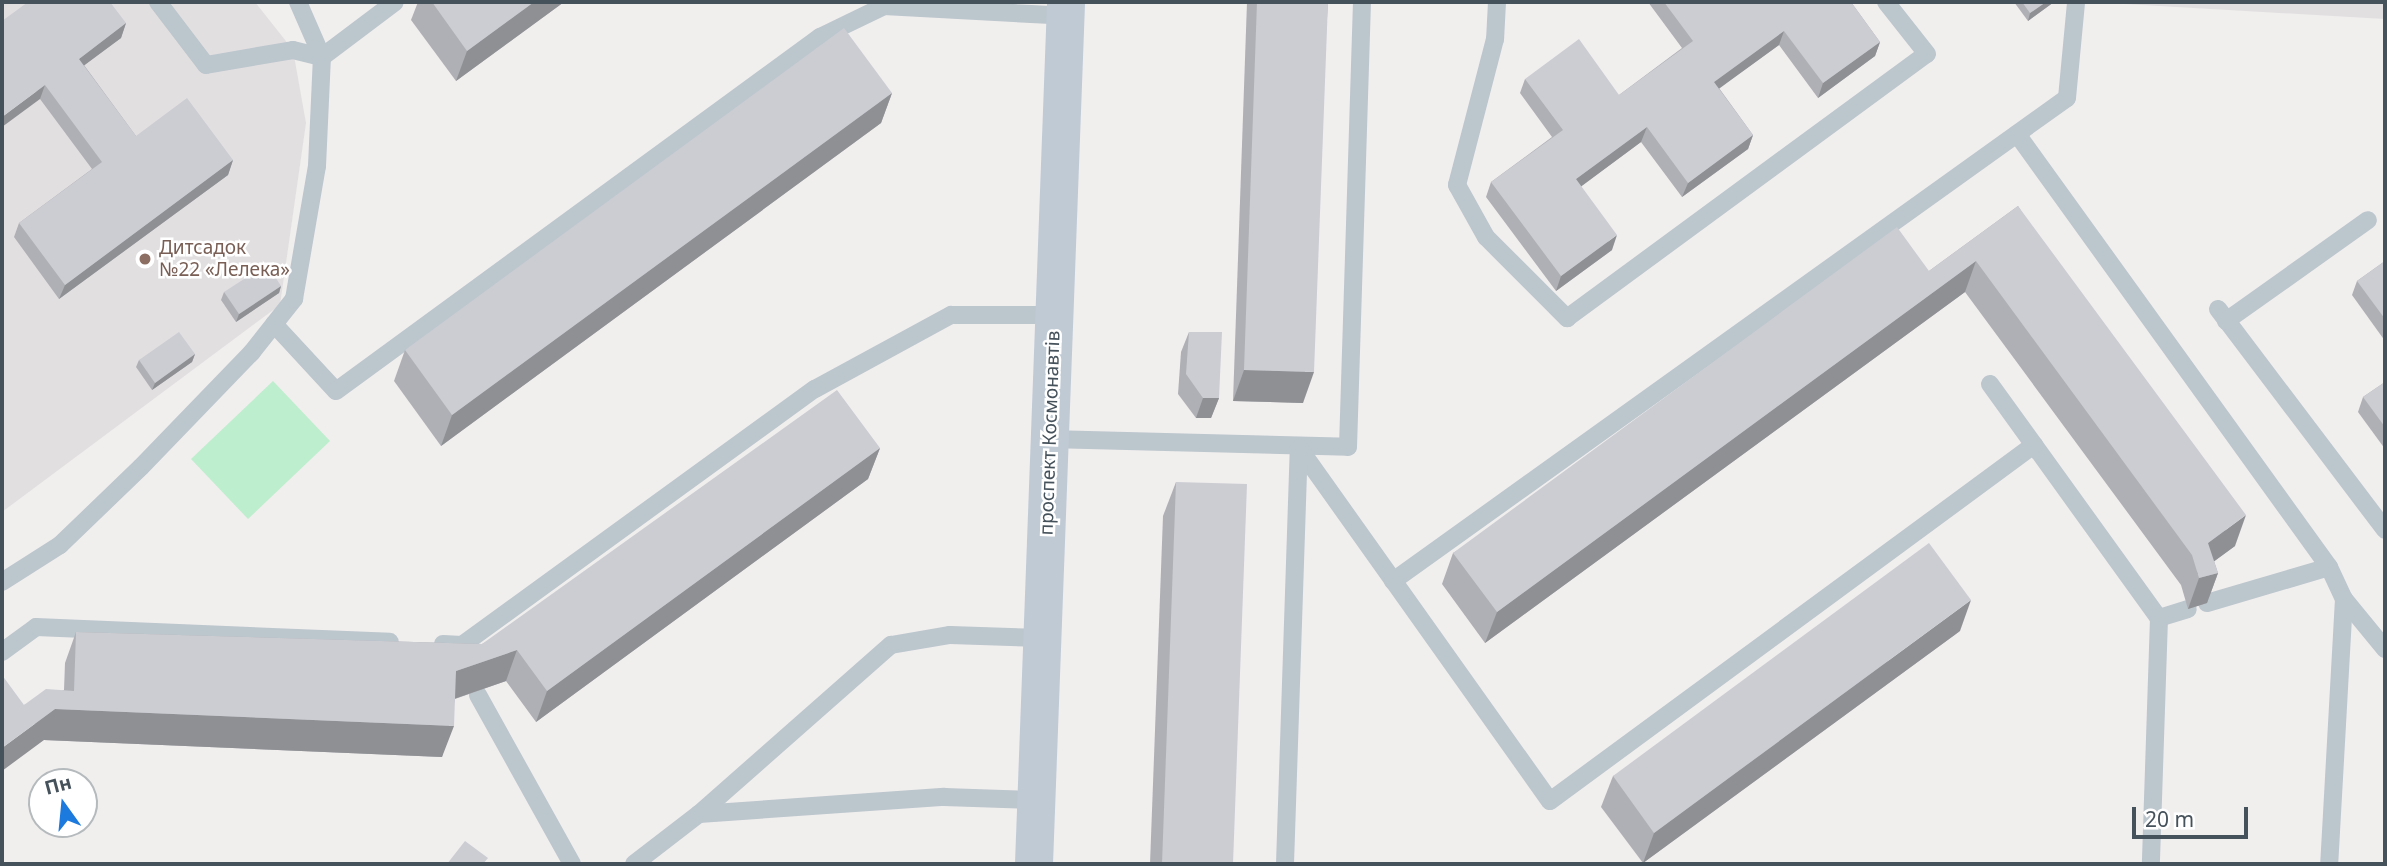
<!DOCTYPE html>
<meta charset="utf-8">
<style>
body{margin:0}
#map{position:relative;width:2387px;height:866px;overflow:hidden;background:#f1eeee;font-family:"Noto Sans",sans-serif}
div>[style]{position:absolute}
.education>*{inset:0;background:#e2dfe0}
.green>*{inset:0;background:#bdeecd}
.service>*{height:18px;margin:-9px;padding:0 9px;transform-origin:9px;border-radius:9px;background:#bcc6cd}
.secondary>*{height:38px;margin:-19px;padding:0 19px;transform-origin:19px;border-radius:19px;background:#bfcad5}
.wall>*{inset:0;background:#afb0b5}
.shaded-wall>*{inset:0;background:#8e9094}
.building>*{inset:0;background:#cbcdd3}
.dots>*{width:19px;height:19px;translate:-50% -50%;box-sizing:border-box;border:4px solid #fff;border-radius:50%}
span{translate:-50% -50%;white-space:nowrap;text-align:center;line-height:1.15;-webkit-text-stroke:5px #fff;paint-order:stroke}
.education-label{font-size:19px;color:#785e54}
.left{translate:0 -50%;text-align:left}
.street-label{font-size:19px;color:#46525b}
.frame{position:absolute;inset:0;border:4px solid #46525b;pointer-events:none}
.north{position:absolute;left:28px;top:768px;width:70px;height:70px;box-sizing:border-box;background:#fff;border:2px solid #b5babd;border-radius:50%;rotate:345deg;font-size:19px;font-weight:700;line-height:28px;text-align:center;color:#46525b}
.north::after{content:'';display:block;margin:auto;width:24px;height:32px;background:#1c79dd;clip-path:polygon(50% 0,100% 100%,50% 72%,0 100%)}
.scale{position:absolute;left:2132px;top:807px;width:116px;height:32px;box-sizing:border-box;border:4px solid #46525b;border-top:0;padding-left:9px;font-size:21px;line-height:24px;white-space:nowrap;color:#46525b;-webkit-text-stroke:5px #fff;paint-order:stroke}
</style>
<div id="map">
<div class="education">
<div style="clip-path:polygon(2px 2px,255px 2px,293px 50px,306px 123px,280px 305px,2px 512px)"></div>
<div style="clip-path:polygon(2091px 2px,2385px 2px,2385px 19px)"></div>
</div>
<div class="green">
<div style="clip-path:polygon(273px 381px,330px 441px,248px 519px,191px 459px)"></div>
</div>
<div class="service">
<div style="left:158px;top:2px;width:79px;rotate:52.7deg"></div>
<div style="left:206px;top:65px;width:88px;rotate:-9.8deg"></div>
<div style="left:293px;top:50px;width:30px;rotate:14deg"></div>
<div style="left:322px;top:57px;width:91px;rotate:-37deg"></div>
<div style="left:1497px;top:2px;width:37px;rotate:93deg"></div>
<div style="left:1495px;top:39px;width:151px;rotate:104.6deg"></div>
<div style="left:1457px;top:185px;width:60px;rotate:60.9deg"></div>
<div style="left:1486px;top:237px;width:115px;rotate:45deg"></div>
<div style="left:1567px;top:318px;width:446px;rotate:-36.3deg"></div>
<div style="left:1927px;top:54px;width:66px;rotate:-128.3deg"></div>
<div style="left:2017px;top:134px;width:534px;rotate:54.23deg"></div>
<div style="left:2329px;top:567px;width:35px;rotate:65deg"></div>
<div style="left:2344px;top:599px;width:265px;rotate:93.2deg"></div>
<div style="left:2218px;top:309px;width:277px;rotate:52.9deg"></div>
<div style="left:2226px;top:321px;width:174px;rotate:-35.4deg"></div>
<div style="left:274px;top:324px;width:91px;rotate:47.2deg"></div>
<div style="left:336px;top:391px;width:600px;rotate:-36.18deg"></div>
<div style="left:820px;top:37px;width:71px;rotate:-25.8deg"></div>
<div style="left:884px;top:6px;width:182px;rotate:3.1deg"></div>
<div style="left:1990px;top:384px;width:289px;rotate:54.2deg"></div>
<div style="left:2159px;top:618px;width:246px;rotate:91.9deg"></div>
<div style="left:1049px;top:439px;width:299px;rotate:1.5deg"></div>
<div style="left:1348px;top:447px;width:445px;rotate:-88.2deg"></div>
<div style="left:1299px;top:448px;width:433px;rotate:54.6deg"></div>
<div style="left:1550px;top:801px;width:601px;rotate:-36.34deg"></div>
<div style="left:1393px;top:581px;width:829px;rotate:-35.63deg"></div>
<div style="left:2067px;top:98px;width:96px;rotate:-84.6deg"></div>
<div style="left:2px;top:582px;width:69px;rotate:-32.5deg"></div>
<div style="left:60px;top:545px;width:112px;rotate:-43.9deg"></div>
<div style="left:141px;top:467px;width:160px;rotate:-46deg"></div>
<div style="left:252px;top:352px;width:68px;rotate:-51.6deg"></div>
<div style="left:294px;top:299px;width:135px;rotate:-80.2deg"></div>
<div style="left:317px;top:166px;width:109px;rotate:-87.4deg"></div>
<div style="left:322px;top:57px;width:60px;rotate:-113.6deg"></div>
<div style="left:2344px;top:599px;width:65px;rotate:50.6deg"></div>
<div style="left:2207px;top:603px;width:127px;rotate:-16.4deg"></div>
<div style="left:2159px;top:618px;width:30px;rotate:-17deg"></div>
<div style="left:443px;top:644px;width:19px;rotate:3deg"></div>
<div style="left:462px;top:645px;width:436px;rotate:-36deg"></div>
<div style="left:815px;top:389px;width:155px;rotate:-28.6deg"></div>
<div style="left:951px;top:315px;width:103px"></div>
<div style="left:2px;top:652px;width:42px;rotate:-36.3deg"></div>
<div style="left:36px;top:627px;width:354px;rotate:2.4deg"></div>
<div style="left:478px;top:695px;width:193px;rotate:60.9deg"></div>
<div style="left:699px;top:814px;width:256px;rotate:-41.4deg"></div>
<div style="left:891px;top:645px;width:60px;rotate:-9.6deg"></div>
<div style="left:950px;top:635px;width:92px;rotate:1.9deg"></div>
<div style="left:634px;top:864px;width:82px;rotate:-37.6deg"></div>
<div style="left:699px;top:814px;width:246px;rotate:-4deg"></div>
<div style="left:944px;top:797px;width:92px;rotate:1.9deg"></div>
<div style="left:1285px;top:864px;width:416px;rotate:-88.1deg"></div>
</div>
<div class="secondary">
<div style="left:1034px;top:864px;width:863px;rotate:-87.87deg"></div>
</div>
<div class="wall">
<div style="clip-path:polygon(418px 2px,564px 2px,456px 81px,411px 20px)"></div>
<div style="clip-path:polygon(1247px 2px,1328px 2px,1303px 403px,1233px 401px)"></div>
<div style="clip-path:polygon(1648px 2px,1851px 2px,1880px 42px,1875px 56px,1818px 98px,1779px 45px,1719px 88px,1753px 135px,1748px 149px,1682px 197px,1641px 142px,1581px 186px,1612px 250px,1556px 291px,1486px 197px,1491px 182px,1552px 137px,1520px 93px,1525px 79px,1619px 95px,1682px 48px)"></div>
<div style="clip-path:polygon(2014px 2px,2054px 2px,2028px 21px)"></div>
<div style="clip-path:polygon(2px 21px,126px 23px,121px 38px,84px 65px,136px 136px,233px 160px,228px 175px,59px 299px,14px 237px,19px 223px,92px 169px,40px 99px)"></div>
<div style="clip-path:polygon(892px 93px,881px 123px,441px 446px,394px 381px,405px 350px)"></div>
<div style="clip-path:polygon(2018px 206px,2235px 546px,2214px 561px,2218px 573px,2207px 603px,2188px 609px,2181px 585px,1965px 292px,1485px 643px,1442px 584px,1453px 553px,1929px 271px)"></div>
<div style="clip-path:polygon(2385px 261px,2385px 341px,2352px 295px,2357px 281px)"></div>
<div style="clip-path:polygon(281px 286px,279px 293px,236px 322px,221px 300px,224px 292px)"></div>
<div style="clip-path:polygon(1189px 332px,1219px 398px,1211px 418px,1196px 418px,1178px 394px,1181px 352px)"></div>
<div style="clip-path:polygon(195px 354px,192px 362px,152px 390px,136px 367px,139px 360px)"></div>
<div style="clip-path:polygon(2385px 382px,2385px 449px,2358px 412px,2363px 397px)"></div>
<div style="clip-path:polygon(880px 448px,868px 479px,536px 722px,506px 681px,455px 699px,442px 757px,44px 740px,24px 705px,64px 690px,65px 663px,76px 632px,482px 644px)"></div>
<div style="clip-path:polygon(1176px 482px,1233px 864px,1150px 864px,1163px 516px)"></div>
<div style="clip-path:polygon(1960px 631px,1643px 863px,1601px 807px,1613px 776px)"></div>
</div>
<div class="shaded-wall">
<div style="clip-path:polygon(534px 2px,564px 2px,456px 81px,467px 51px)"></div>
<div style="clip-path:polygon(2046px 2px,2054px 2px,2028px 21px,2030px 13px)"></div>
<div style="clip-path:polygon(126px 23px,121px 38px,74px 73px,79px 59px)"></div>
<div style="clip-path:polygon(1784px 31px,1779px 45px,1709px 96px,1714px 82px)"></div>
<div style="clip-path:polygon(1880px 42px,1875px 56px,1818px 98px,1823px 83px)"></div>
<div style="clip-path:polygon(45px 85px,40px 99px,2px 127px,2px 117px)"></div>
<div style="clip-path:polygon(892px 93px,881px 123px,441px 446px,452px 415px)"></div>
<div style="clip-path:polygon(1647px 127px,1641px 142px,1571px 194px,1576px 179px)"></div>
<div style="clip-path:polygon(1753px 135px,1748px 149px,1682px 197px,1688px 183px)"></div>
<div style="clip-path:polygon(233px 160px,228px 175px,59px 299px,65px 285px)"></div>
<div style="clip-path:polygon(1617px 235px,1612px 250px,1556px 291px,1561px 276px)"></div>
<div style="clip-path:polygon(1976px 261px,1965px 292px,1485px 643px,1497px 612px)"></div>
<div style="clip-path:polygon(281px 286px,279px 293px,236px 322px,239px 314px)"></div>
<div style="clip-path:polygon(195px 354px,192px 362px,152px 390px,155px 383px)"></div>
<div style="clip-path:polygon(1244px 370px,1314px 372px,1303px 403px,1233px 401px)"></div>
<div style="clip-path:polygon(1203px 398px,1219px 398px,1211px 418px,1196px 418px)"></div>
<div style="clip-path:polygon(880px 448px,868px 479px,536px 722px,547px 691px)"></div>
<div style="clip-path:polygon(2246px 515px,2235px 546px,2197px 574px,2208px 543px)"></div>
<div style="clip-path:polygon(2218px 573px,2207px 603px,2188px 609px,2199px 578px)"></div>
<div style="clip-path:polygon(1971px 600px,1960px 631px,1643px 863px,1654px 833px)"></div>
<div style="clip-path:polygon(517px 650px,506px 681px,445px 702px,456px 671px)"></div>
<div style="clip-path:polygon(55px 709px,454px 726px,442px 757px,44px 740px,2px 771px,2px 748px)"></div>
</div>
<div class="building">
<div style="clip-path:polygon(28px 2px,110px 2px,126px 23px,79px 59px,136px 136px,187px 98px,233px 160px,65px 285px,19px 223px,102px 162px,45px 85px,2px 117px,2px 21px)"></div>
<div style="clip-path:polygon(432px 2px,534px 2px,467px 51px)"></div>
<div style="clip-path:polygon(1257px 2px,1328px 2px,1314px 372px,1244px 370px)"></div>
<div style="clip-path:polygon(1664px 2px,1851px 2px,1880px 42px,1823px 83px,1784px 31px,1714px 82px,1753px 135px,1688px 183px,1647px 127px,1576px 179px,1617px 235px,1561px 276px,1491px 182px,1563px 130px,1525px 79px,1579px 39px,1619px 95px,1693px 41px)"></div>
<div style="clip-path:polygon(2022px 2px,2046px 2px,2030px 13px)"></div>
<div style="clip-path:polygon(844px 28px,892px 93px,452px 415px,405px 350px)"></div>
<div style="clip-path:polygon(2018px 206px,2246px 515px,2208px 543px,2218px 573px,2199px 578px,2192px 555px,1976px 261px,1497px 612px,1453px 553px,1897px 227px,1929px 271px)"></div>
<div style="clip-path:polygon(2385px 261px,2385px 319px,2357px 281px)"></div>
<div style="clip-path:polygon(267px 264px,281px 286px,239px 314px,224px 292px)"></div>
<div style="clip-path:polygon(179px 332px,195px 354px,155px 383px,139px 360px)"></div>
<div style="clip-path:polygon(1189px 332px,1222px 332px,1219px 398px,1203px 398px,1186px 374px)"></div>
<div style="clip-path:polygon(2385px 382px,2385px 427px,2363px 397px)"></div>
<div style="clip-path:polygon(837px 390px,880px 448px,547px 691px,517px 650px,456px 671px,454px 726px,55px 709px,2px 748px,2px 675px,24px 705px,46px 689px,74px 691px,76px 632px,482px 644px)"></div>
<div style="clip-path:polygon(1176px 482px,1247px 484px,1233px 864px,1162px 864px)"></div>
<div style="clip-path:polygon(1929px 543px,1971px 600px,1654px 833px,1613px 776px)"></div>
<div style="clip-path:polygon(465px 841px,488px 858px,483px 864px,447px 864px)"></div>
</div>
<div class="dots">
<div style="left:145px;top:259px;background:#8d6e63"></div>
</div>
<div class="education-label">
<span class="left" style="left:159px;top:259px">Дитсадок<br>№22 «Лелека»</span>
</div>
<div class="street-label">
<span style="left:1050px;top:433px;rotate:-88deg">проспект Космонавтів</span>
</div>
<div class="frame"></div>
<div class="north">Пн</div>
<div class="scale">20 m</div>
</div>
